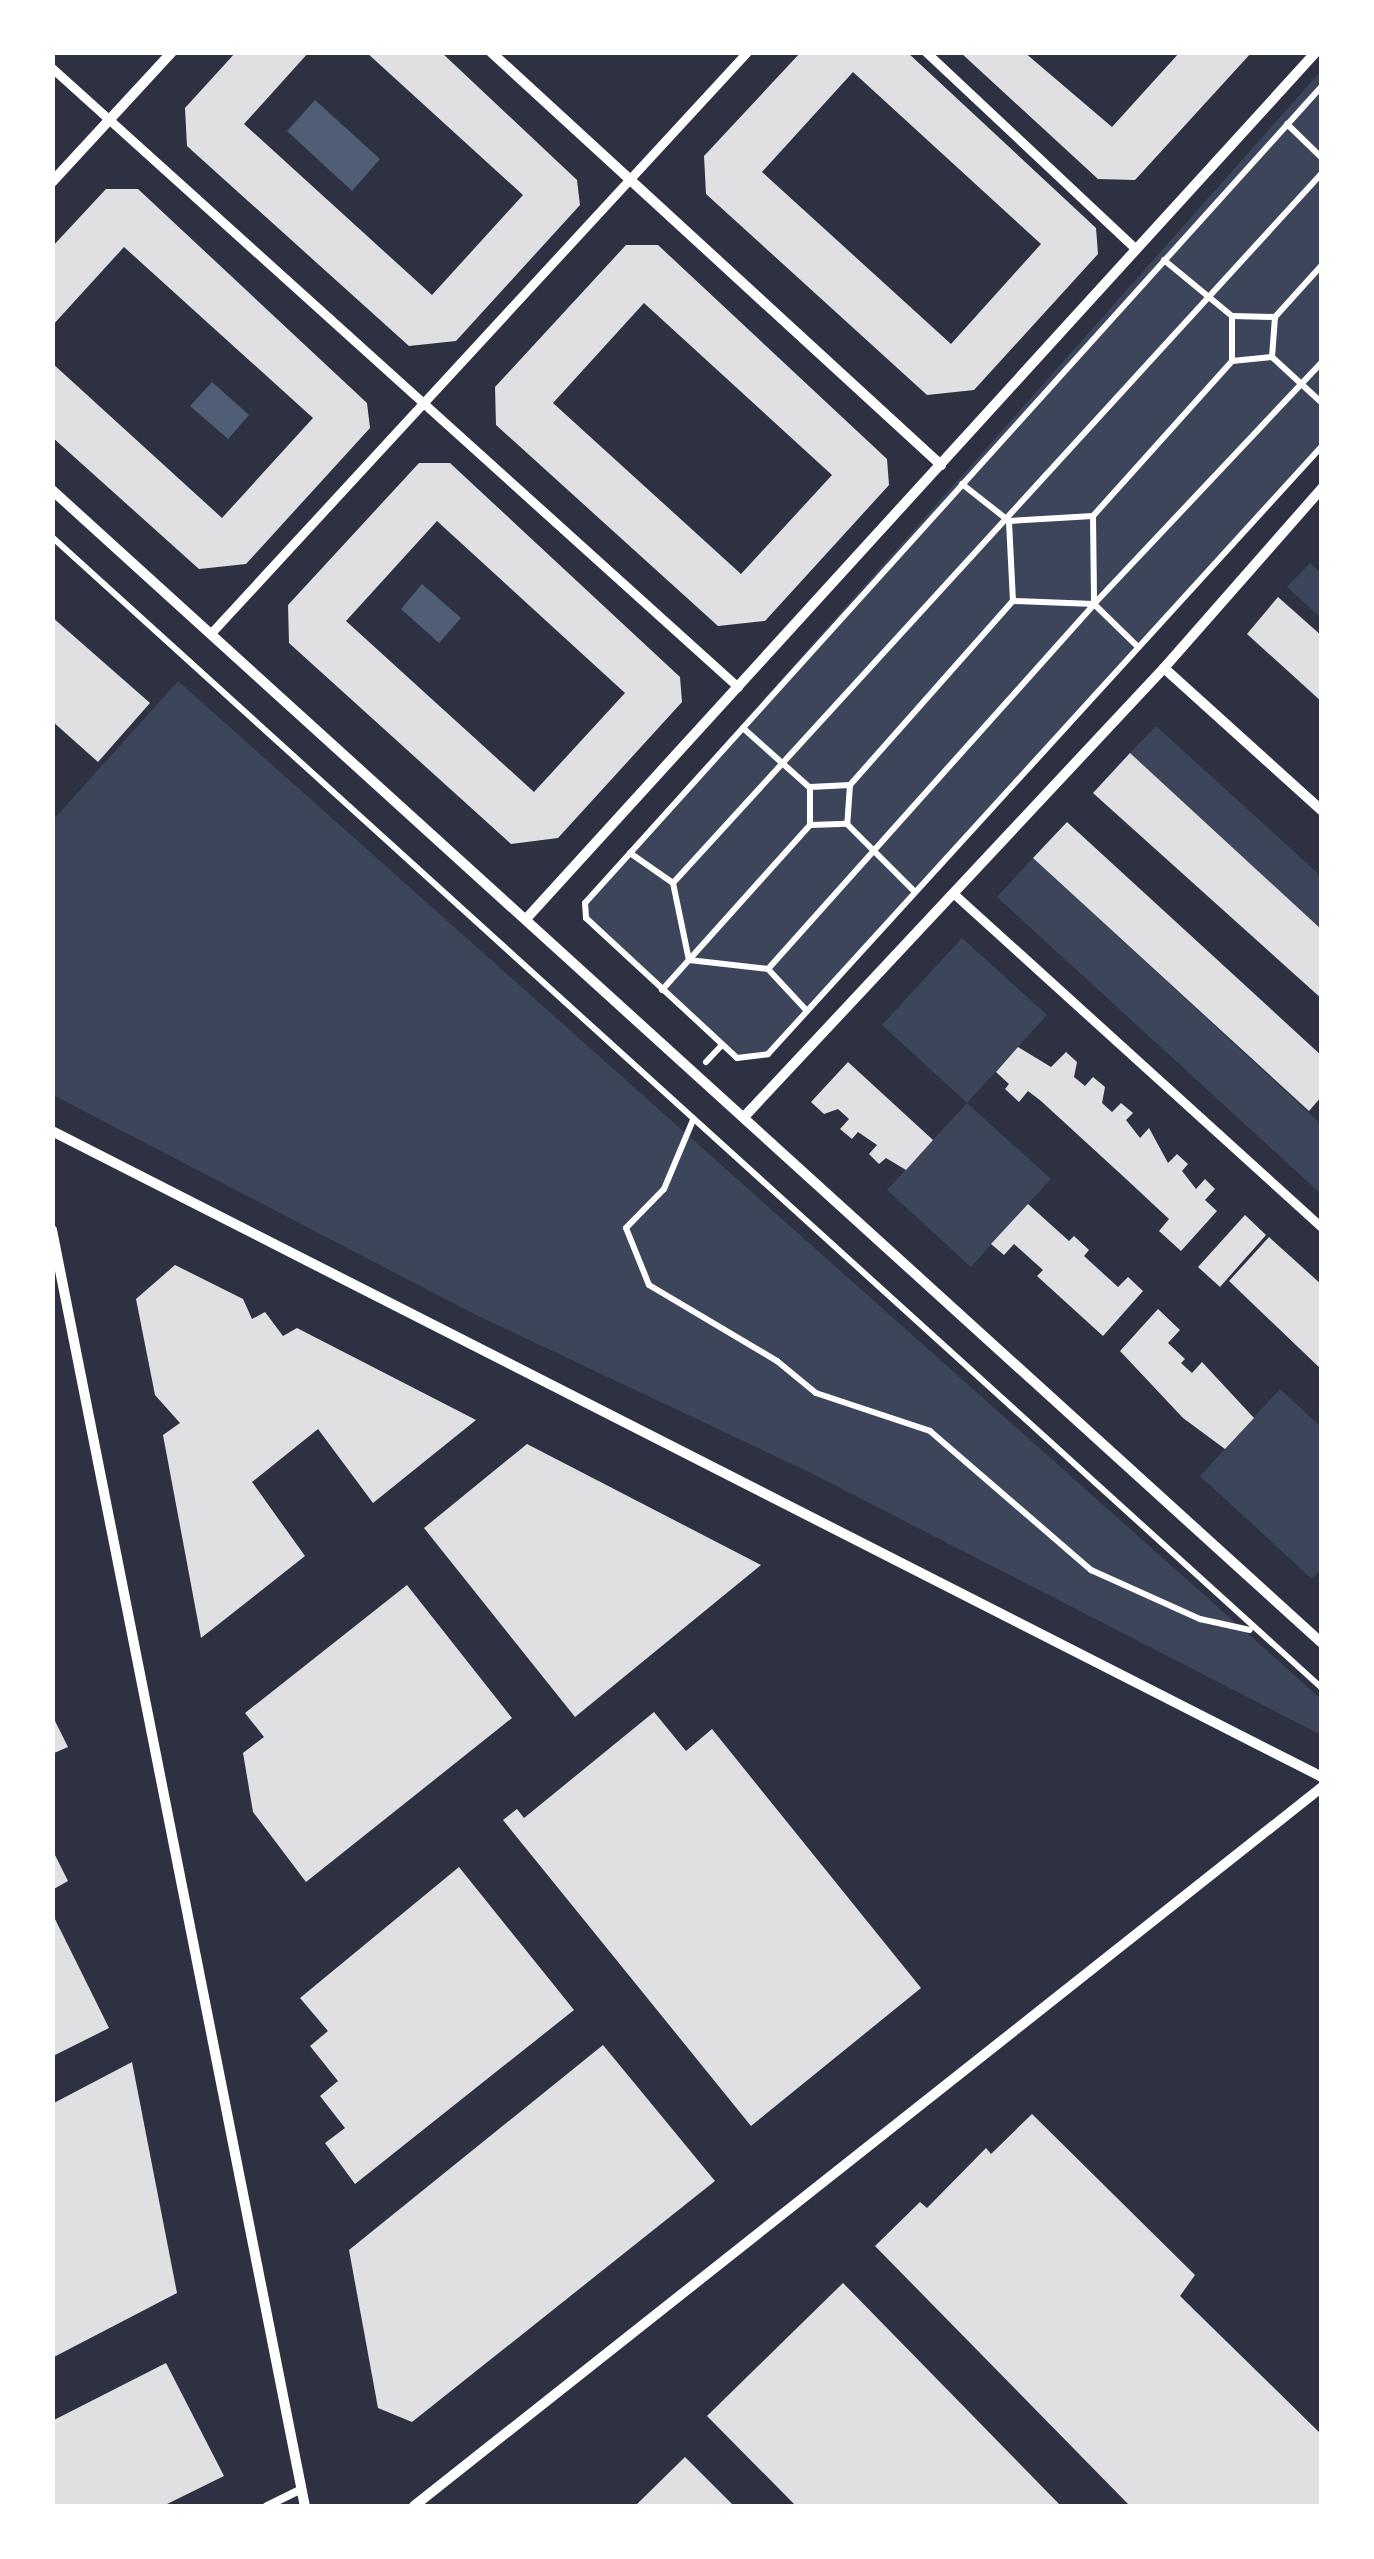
<!DOCTYPE html>
<style>
body{margin:0}
#map{position:relative;width:1374px;height:2559px;overflow:hidden;background:#2d3142;font-family:Signika,sans-serif}
div>[style]{position:absolute}
.green>*{inset:0;background:#3c4559}
.water>*{inset:0;background:#4f5d75}
.building>*{inset:0;background:#e0e0e3}
.path>*{height:6px;margin:-3px;padding:0 3px;transform-origin:3px;border-radius:3px;background:#fff}
.service>*{height:8px;margin:-4px;padding:0 4px;transform-origin:4px;border-radius:4px;background:#fff}
.pedestrian>*{height:9px;margin:-4.5px;padding:0 4.5px;transform-origin:4.5px;border-radius:4.5px;background:#fff}
.minor>*{height:10px;margin:-5px;padding:0 5px;transform-origin:5px;border-radius:5px;background:#fff}
span{translate:-50% -50%;white-space:nowrap;text-align:center;line-height:1.15;-webkit-text-stroke:10px #fff;paint-order:stroke}
.frame{position:absolute;inset:0;border:55px solid #fff;pointer-events:none}
</style>
<div id="map">
<div class="green">
<div style="clip-path:polygon(1321px 71px,1321px 452px,763px 1058px,743px 1058px,588px 922px,588px 897px)"></div>
<div style="clip-path:polygon(1310px 563px,1321px 573px,1321px 618px,1287px 587px)"></div>
<div style="clip-path:polygon(178px 681px,1321px 1699px,1321px 1735px,811px 1473px,476px 1315px,53px 1095px,53px 820px)"></div>
<div style="clip-path:polygon(1156px 726px,1321px 876px,1321px 930px,1130px 753px)"></div>
<div style="clip-path:polygon(1033px 858px,1321px 1124px,1321px 1194px,997px 897px)"></div>
<div style="clip-path:polygon(962px 938px,1047px 1015px,967px 1103px,1051px 1179px,971px 1267px,887px 1190px,967px 1103px,882px 1025px)"></div>
<div style="clip-path:polygon(1280px 1389px,1321px 1427px,1321px 1569px,1312px 1579px,1200px 1476px)"></div>
</div>
<div class="water">
<div style="clip-path:polygon(315px 100px,380px 159px,352px 191px,287px 131px)"></div>
<div style="clip-path:polygon(212px 382px,249px 415px,228px 439px,190px 406px)"></div>
<div style="clip-path:polygon(422px 584px,461px 618px,439px 643px,401px 609px)"></div>
</div>
<div class="building">
<div style="clip-path:polygon(236px 52px,309px 52px,244px 124px,432px 295px,523px 195px,366px 52px,441px 52px,577px 180px,580px 205px,456px 341px,409px 346px,187px 146px,185px 108px)"></div>
<div style="clip-path:polygon(evenodd,801px 52px,907px 52px,1096px 228px,1098px 254px,974px 390px,927px 395px,706px 194px,704px 156px,801px 52px,853px 72px,1041px 244px,951px 344px,762px 172px,853px 72px)"></div>
<div style="clip-path:polygon(960px 52px,1024px 52px,1112px 127px,1180px 52px,1252px 52px,1135px 180px,1098px 179px)"></div>
<div style="clip-path:polygon(106px 189px,138px 189px,367px 403px,370px 428px,246px 564px,199px 569px,52px 437px,52px 363px,222px 518px,313px 418px,124px 247px,52px 326px,52px 247px)"></div>
<div style="clip-path:polygon(evenodd,626px 245px,658px 245px,887px 459px,889px 485px,765px 621px,718px 626px,496px 425px,495px 387px,626px 245px,644px 303px,832px 475px,741px 574px,553px 403px,644px 303px)"></div>
<div style="clip-path:polygon(evenodd,419px 463px,450px 463px,680px 677px,682px 702px,558px 838px,511px 844px,289px 643px,288px 605px,419px 463px,437px 521px,625px 693px,534px 792px,346px 621px,437px 521px)"></div>
<div style="clip-path:polygon(1278px 597px,1322px 636px,1322px 702px,1247px 634px)"></div>
<div style="clip-path:polygon(52px 617px,150px 703px,98px 762px,52px 721px)"></div>
<div style="clip-path:polygon(1130px 753px,1322px 930px,1322px 999px,1093px 793px)"></div>
<div style="clip-path:polygon(1067px 822px,1322px 1056px,1322px 1096px,1309px 1111px,1033px 858px)"></div>
<div style="clip-path:polygon(1018px 1047px,1051px 1067px,1066px 1052px,1077px 1062px,1074px 1077px,1085px 1086px,1093px 1077px,1105px 1087px,1102px 1103px,1112px 1112px,1121px 1103px,1133px 1113px,1126px 1120px,1140px 1138px,1149px 1128px,1168px 1163px,1177px 1154px,1188px 1164px,1182px 1171px,1196px 1189px,1205px 1179px,1215px 1189px,1205px 1200px,1217px 1211px,1181px 1251px,1159px 1231px,1169px 1219px,1125px 1178px,1041px 1101px,1028px 1091px,1019px 1102px,1005px 1089px,1009px 1084px,996px 1072px)"></div>
<div style="clip-path:polygon(848px 1062px,933px 1140px,906px 1170px,886px 1158px,879px 1164px,869px 1154px,877px 1145px,858px 1132px,852px 1139px,840px 1129px,849px 1119px,838px 1109px,824px 1114px,811px 1102px)"></div>
<div style="clip-path:polygon(1028px 1204px,1069px 1241px,1074px 1236px,1089px 1250px,1084px 1256px,1118px 1287px,1128px 1277px,1143px 1291px,1103px 1336px,1037px 1276px,1043px 1270px,1014px 1244px,1004px 1255px,991px 1244px)"></div>
<div style="clip-path:polygon(1245px 1215px,1266px 1235px,1220px 1287px,1198px 1267px)"></div>
<div style="clip-path:polygon(1269px 1237px,1322px 1285px,1322px 1370px,1229px 1281px)"></div>
<div style="clip-path:polygon(175px 1265px,243px 1299px,252px 1319px,265px 1312px,283px 1336px,297px 1328px,476px 1420px,373px 1503px,318px 1429px,252px 1482px,305px 1556px,201px 1638px,163px 1435px,180px 1423px,155px 1395px,136px 1299px)"></div>
<div style="clip-path:polygon(1158px 1309px,1180px 1330px,1168px 1343px,1185px 1359px,1181px 1363px,1192px 1373px,1202px 1362px,1254px 1418px,1225px 1449px,1183px 1418px,1120px 1351px)"></div>
<div style="clip-path:polygon(527px 1444px,761px 1565px,575px 1717px,424px 1528px)"></div>
<div style="clip-path:polygon(407px 1585px,512px 1718px,306px 1882px,253px 1812px,243px 1753px,264px 1737px,245px 1713px)"></div>
<div style="clip-path:polygon(654px 1712px,686px 1751px,712px 1729px,921px 1988px,751px 2126px,503px 1820px,517px 1809px,524px 1818px)"></div>
<div style="clip-path:polygon(52px 1715px,68px 1747px,52px 1754px)"></div>
<div style="clip-path:polygon(52px 1849px,68px 1881px,52px 1890px)"></div>
<div style="clip-path:polygon(459px 1867px,574px 2010px,355px 2184px,325px 2143px,345px 2128px,320px 2096px,338px 2081px,310px 2046px,328px 2031px,300px 1998px)"></div>
<div style="clip-path:polygon(53px 1915px,109px 2028px,53px 2056px)"></div>
<div style="clip-path:polygon(603px 2045px,715px 2181px,412px 2422px,378px 2408px,349px 2250px)"></div>
<div style="clip-path:polygon(132px 2062px,177px 2293px,52px 2358px,52px 2104px)"></div>
<div style="clip-path:polygon(1032px 2114px,1195px 2275px,1180px 2296px,1322px 2435px,1322px 2506px,1130px 2506px,875px 2246px,920px 2202px,927px 2208px,986px 2148px,991px 2154px)"></div>
<div style="clip-path:polygon(843px 2283px,1061px 2506px,796px 2506px,707px 2416px)"></div>
<div style="clip-path:polygon(166px 2363px,224px 2476px,163px 2506px,52px 2506px,52px 2421px)"></div>
<div style="clip-path:polygon(685px 2457px,734px 2506px,635px 2506px)"></div>
</div>
<div class="path">
<div style="left:1322px;top:86px;width:1100px;rotate:132.05deg"></div>
<div style="left:585px;top:903px;width:15px;rotate:86deg"></div>
<div style="left:586px;top:918px;width:206px;rotate:42.8deg"></div>
<div style="left:737px;top:1058px;width:31px;rotate:-7deg"></div>
<div style="left:768px;top:1054px;width:823px;rotate:-47.66deg"></div>
<div style="left:1287px;top:124px;width:49px;rotate:44.2deg"></div>
<div style="left:1164px;top:260px;width:88px;rotate:39.5deg"></div>
<div style="left:1272px;top:357px;width:68px;rotate:42.6deg"></div>
<div style="left:1232px;top:361px;width:40px;rotate:-5.7deg"></div>
<div style="left:1272px;top:357px;width:40px;rotate:-85.7deg"></div>
<div style="left:962px;top:484px;width:60px;rotate:38.2deg"></div>
<div style="left:1093px;top:516px;width:88px;rotate:89.3deg"></div>
<div style="left:52px;top:537px;width:1714px;rotate:42.19deg"></div>
<div style="left:1013px;top:601px;width:81px;rotate:2.1deg"></div>
<div style="left:1094px;top:604px;width:60px;rotate:44.3deg"></div>
<div style="left:743px;top:728px;width:89px;rotate:41.8deg"></div>
<div style="left:850px;top:785px;width:39px;rotate:94deg"></div>
<div style="left:847px;top:824px;width:96px;rotate:45deg"></div>
<div style="left:810px;top:825px;width:37px;rotate:-2deg"></div>
<div style="left:630px;top:853px;width:52px;rotate:34.9deg"></div>
<div style="left:673px;top:883px;width:79px;rotate:78.3deg"></div>
<div style="left:689px;top:960px;width:80px;rotate:6.5deg"></div>
<div style="left:768px;top:969px;width:489px;rotate:-48.2deg"></div>
<div style="left:1094px;top:604px;width:332px;rotate:-46.7deg"></div>
<div style="left:673px;top:883px;width:962px;rotate:-47.57deg"></div>
<div style="left:768px;top:969px;width:57px;rotate:47.1deg"></div>
<div style="left:662px;top:990px;width:222px;rotate:-48.1deg"></div>
<div style="left:810px;top:825px;width:38px;rotate:-90deg"></div>
<div style="left:810px;top:787px;width:40px;rotate:-2.9deg"></div>
<div style="left:850px;top:785px;width:246px;rotate:-48.5deg"></div>
<div style="left:1013px;top:601px;width:80px;rotate:-92.9deg"></div>
<div style="left:1009px;top:521px;width:84px;rotate:-3.4deg"></div>
<div style="left:1093px;top:516px;width:208px;rotate:-48.1deg"></div>
<div style="left:1232px;top:361px;width:45px;rotate:-90deg"></div>
<div style="left:1232px;top:316px;width:43px;rotate:1.3deg"></div>
<div style="left:1275px;top:317px;width:70px;rotate:-47.9deg"></div>
<div style="left:706px;top:1062px;width:23px;rotate:-47deg"></div>
<div style="left:693px;top:1120px;width:75px;rotate:112.8deg"></div>
<div style="left:664px;top:1189px;width:54px;rotate:134.3deg"></div>
<div style="left:626px;top:1228px;width:61px;rotate:68deg"></div>
<div style="left:649px;top:1285px;width:149px;rotate:30.7deg"></div>
<div style="left:777px;top:1361px;width:50px;rotate:39.4deg"></div>
<div style="left:816px;top:1393px;width:120px;rotate:18.4deg"></div>
<div style="left:930px;top:1431px;width:213px;rotate:40.8deg"></div>
<div style="left:1091px;top:1570px;width:120px;rotate:24.2deg"></div>
<div style="left:1200px;top:1619px;width:51px;rotate:12.4deg"></div>
</div>
<div class="service">
<div style="left:267px;top:2506px;width:39px;rotate:-26deg"></div>
</div>
<div class="pedestrian">
<div style="left:926px;top:52px;width:288px;rotate:43.2deg"></div>
<div style="left:52px;top:68px;width:924px;rotate:42.06deg"></div>
<div style="left:212px;top:632px;width:789px;rotate:-47.31deg"></div>
<div style="left:953px;top:893px;width:498px;rotate:42.2deg"></div>
</div>
<div class="minor">
<div style="left:491px;top:52px;width:611px;rotate:42.55deg"></div>
<div style="left:52px;top:182px;width:177px;rotate:-47.3deg"></div>
<div style="left:52px;top:490px;width:1715px;rotate:42.24deg"></div>
<div style="left:1164px;top:668px;width:213px;rotate:42.1deg"></div>
<div style="left:526px;top:919px;width:1173px;rotate:-47.66deg"></div>
<div style="left:744px;top:1117px;width:615px;rotate:-46.91deg"></div>
<div style="left:1164px;top:668px;width:240px;rotate:-48.7deg"></div>
<div style="left:52px;top:1131px;width:1425px;rotate:26.96deg"></div>
<div style="left:52px;top:1230px;width:1301px;rotate:78.79deg"></div>
<div style="left:414px;top:2506px;width:1158px;rotate:-38.37deg"></div>
</div>
<div class="frame"></div>
</div>
